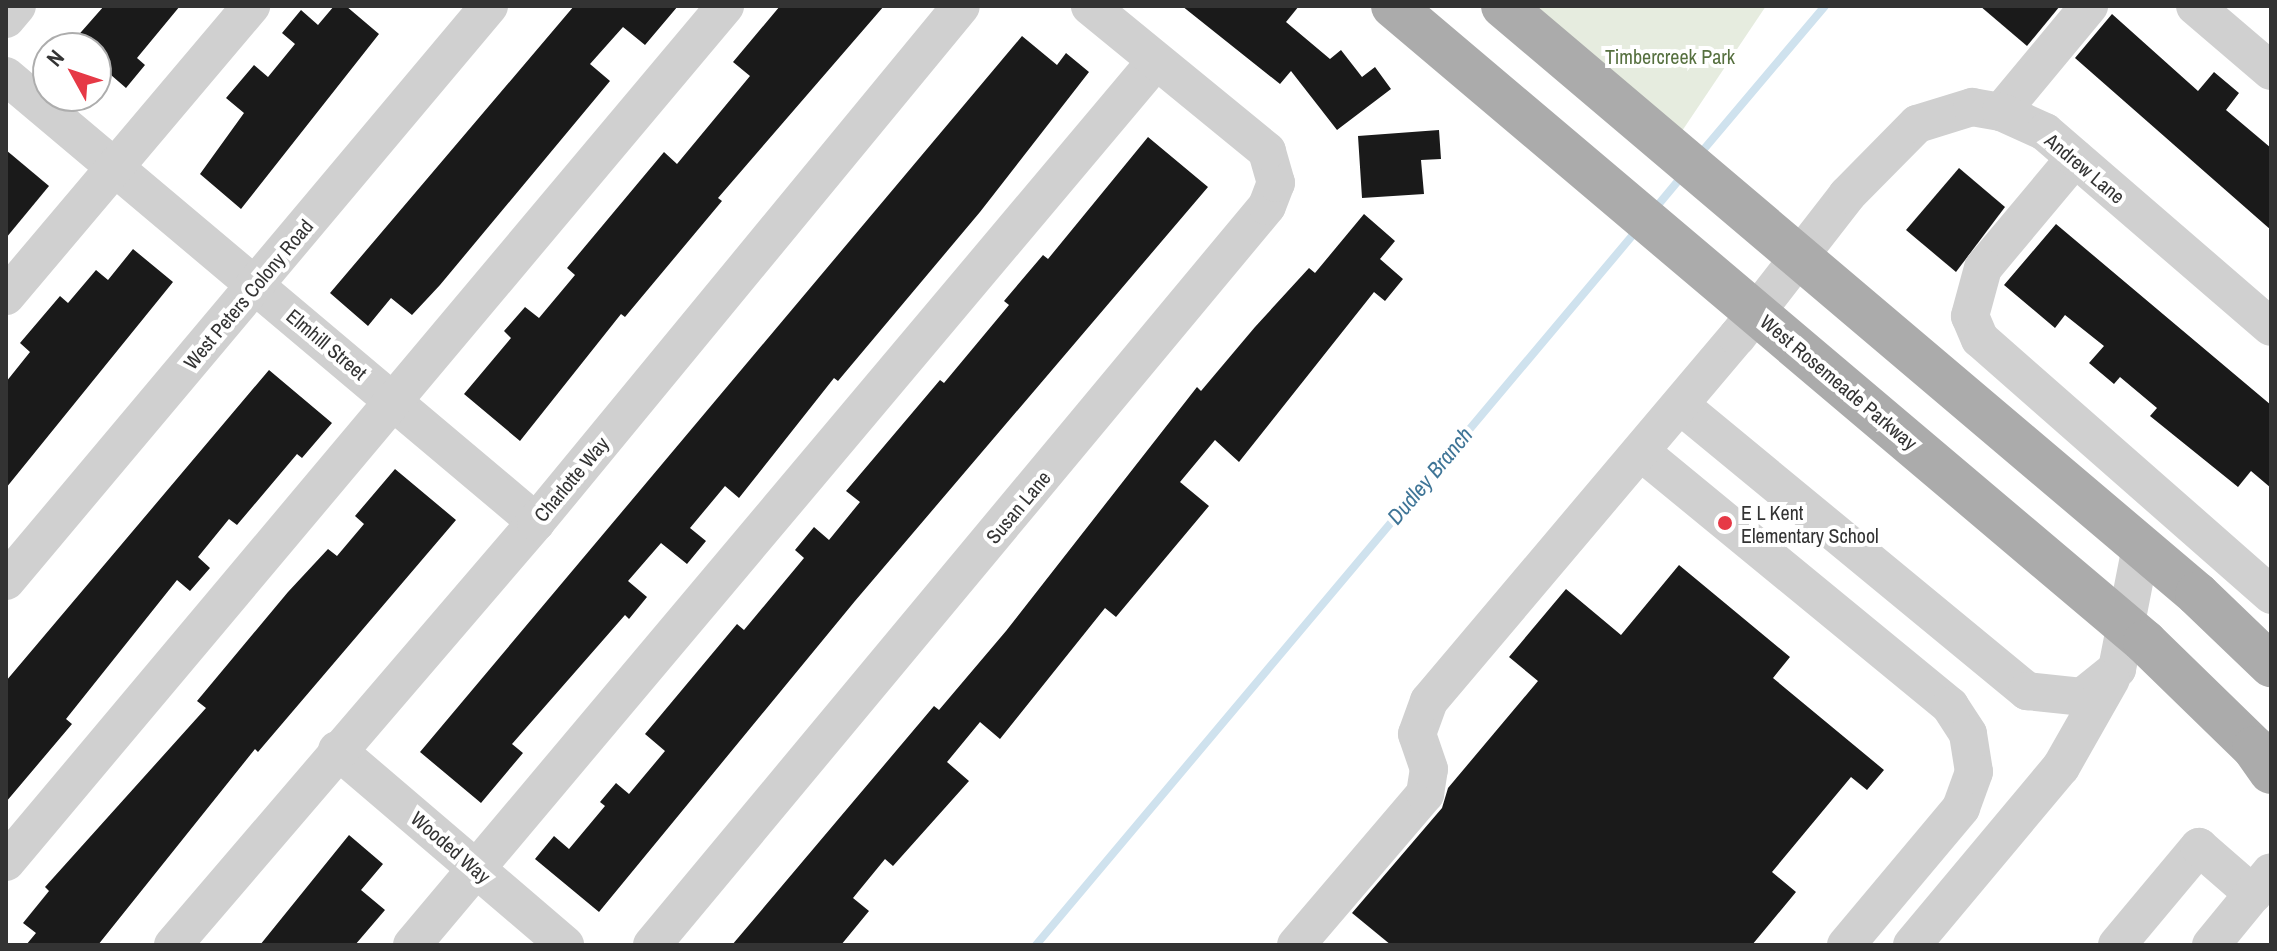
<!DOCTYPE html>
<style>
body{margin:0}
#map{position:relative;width:2277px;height:951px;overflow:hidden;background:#fff;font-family:"Archivo Narrow",sans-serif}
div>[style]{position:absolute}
.green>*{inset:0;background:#e6ecdf}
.stream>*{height:8px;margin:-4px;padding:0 4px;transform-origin:4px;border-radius:4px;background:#cfe2ee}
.building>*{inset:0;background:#1a1a1a}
.minor>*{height:38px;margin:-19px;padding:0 19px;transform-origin:19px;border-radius:19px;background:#d0d0d0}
.major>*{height:44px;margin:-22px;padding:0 22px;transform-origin:22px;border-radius:22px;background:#ababab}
.dots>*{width:22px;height:22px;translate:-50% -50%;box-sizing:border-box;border:4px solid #fff;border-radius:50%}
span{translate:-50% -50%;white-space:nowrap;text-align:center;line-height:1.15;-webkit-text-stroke:8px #fff;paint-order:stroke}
.park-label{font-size:20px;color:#56703f}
.street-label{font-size:20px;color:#333}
.poi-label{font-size:20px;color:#333}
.left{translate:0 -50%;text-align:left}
.water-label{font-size:22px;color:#3f7597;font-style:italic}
.frame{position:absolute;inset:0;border:8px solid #333;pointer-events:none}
.north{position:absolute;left:32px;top:32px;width:80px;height:80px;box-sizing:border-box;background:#fff;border:2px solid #adadad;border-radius:50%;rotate:310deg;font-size:22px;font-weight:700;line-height:32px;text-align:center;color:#333}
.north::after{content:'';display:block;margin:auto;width:28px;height:36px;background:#e63946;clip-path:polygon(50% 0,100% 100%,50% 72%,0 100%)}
</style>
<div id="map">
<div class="green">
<div style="clip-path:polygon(1535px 6px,1766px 6px,1682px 131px)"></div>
</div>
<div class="stream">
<div style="left:1699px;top:155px;width:195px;rotate:-49.8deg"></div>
<div style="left:1653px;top:211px;width:47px;rotate:-50.2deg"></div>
<div style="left:1036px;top:945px;width:934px;rotate:-49.95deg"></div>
</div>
<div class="building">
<div style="clip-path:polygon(104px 6px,180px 6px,137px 58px,145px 65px,126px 88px,96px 62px,96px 48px,67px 48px)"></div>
<div style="clip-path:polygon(334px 6px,346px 6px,379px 34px,241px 209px,200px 174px,244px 113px,226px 98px,254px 65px,268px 77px,295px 44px,282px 33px,301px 10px,318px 25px)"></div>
<div style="clip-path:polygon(574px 6px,678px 6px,645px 45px,623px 27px,590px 64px,610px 81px,440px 285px,412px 315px,391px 298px,368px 326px,330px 293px)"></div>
<div style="clip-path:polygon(780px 6px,884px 6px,718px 198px,722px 201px,625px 317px,621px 314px,520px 441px,464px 394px,511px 338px,504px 331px,525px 307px,539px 318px,575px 275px,567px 268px,664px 152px,677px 164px,750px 76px,733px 62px)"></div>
<div style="clip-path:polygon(1182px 6px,1299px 6px,1286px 22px,1330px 59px,1341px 50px,1362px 77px,1375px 67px,1391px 89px,1337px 130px,1291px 71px,1280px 84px)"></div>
<div style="clip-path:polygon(1980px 6px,2060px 6px,2027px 46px)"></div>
<div style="clip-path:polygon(2112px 14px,2198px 91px,2214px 72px,2239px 93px,2226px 110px,2271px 148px,2271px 230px,2075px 58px)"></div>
<div style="clip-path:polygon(1022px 36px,1057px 65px,1066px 53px,1089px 72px,980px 212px,838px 381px,834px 378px,739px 498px,725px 486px,690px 528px,706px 541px,687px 564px,661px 543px,628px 581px,647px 597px,629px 619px,625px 615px,512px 744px,523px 753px,481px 803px,420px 752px)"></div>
<div style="clip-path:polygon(1439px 130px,1441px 159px,1421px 160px,1424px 194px,1362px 198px,1358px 136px)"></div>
<div style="clip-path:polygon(1148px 137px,1208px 187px,855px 601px,599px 912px,535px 859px,554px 836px,569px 849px,605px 806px,600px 802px,616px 783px,629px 794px,665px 751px,645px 734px,737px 624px,744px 630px,804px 558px,795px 550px,814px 527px,829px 540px,860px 502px,846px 491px,940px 380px,944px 383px,1009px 305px,1004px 301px,1043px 255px,1048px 259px)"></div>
<div style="clip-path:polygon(6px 150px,49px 186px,6px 238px)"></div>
<div style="clip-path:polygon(1959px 168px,2005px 207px,1956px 272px,1906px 230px)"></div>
<div style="clip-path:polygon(1364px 214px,1395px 241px,1380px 259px,1403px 279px,1385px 301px,1374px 292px,1239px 462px,1215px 440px,1180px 482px,1209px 506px,1116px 617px,1105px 608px,1000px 739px,980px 722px,947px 762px,969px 781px,893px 866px,885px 859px,853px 898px,869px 911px,841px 945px,732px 945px,934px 706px,939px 710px,1006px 631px,1197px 387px,1201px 391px,1255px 327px,1309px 268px,1315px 273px)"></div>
<div style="clip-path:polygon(2056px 224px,2271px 405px,2271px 488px,2251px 471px,2238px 487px,2150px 416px,2157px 408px,2120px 377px,2114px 384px,2089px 363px,2104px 346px,2065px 315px,2055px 328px,2004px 285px)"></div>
<div style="clip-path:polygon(133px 249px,173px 282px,6px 488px,6px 382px,30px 352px,20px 343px,60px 296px,68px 303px,96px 270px,108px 280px)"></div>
<div style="clip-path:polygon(269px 370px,332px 423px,302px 458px,297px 454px,237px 525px,229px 519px,198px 557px,210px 568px,190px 591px,177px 580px,66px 719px,72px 724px,6px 802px,6px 681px)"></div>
<div style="clip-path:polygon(395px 469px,456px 520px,258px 752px,255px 749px,98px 945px,26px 945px,36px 933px,23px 923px,49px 891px,45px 887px,206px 708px,197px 701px,288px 592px,328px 549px,337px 556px,364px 524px,355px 516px)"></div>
<div style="clip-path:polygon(1679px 565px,1790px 657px,1773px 678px,1884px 770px,1867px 790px,1851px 777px,1772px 872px,1796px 892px,1752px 945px,1391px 945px,1352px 913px,1442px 808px,1448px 788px,1538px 681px,1509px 657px,1566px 589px,1621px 635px)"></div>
<div style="clip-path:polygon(349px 835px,383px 864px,361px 890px,385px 910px,355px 945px,260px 945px)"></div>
</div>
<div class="minor">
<div style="left:2195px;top:6px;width:100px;rotate:40.5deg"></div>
<div style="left:6px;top:19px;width:17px;rotate:-50deg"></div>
<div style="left:6px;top:76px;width:693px;rotate:40.08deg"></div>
<div style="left:2001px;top:112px;width:138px;rotate:-50.3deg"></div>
<div style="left:2075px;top:158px;width:143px;rotate:129.9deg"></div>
<div style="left:1983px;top:268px;width:50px;rotate:105.2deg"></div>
<div style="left:1970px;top:316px;width:25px;rotate:67deg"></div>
<div style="left:1980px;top:339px;width:388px;rotate:41.3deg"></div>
<div style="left:6px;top:296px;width:380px;rotate:-49.8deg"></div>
<div style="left:1680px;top:405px;width:450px;rotate:39.5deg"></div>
<div style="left:2027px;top:691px;width:55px;rotate:6.2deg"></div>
<div style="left:2082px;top:697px;width:45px;rotate:-38.7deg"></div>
<div style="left:2117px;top:669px;width:124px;rotate:-78.9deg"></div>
<div style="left:1641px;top:452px;width:400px;rotate:39.4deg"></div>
<div style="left:1950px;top:706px;width:33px;rotate:57deg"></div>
<div style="left:1968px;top:734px;width:38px;rotate:81deg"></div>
<div style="left:1974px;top:772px;width:38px;rotate:110deg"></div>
<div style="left:1961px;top:808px;width:179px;rotate:130deg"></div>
<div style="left:6px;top:581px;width:751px;rotate:-49.97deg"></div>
<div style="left:337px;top:750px;width:300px;rotate:40.5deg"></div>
<div style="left:6px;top:862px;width:1118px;rotate:-49.97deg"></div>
<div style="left:173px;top:945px;width:557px;rotate:-49.37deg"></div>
<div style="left:536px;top:522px;width:668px;rotate:-50.52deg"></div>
<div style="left:412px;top:945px;width:1154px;rotate:-49.92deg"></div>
<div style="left:652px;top:945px;width:961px;rotate:-50.23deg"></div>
<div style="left:1267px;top:206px;width:25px;rotate:-69deg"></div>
<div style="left:1276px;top:183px;width:33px;rotate:-106deg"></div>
<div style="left:1267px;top:151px;width:229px;rotate:-140.7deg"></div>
<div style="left:1296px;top:945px;width:199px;rotate:-49.5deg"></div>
<div style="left:1425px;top:794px;width:25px;rotate:-81deg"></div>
<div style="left:1429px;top:769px;width:37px;rotate:-109deg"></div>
<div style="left:1417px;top:734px;width:35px;rotate:-70deg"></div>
<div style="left:1429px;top:701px;width:477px;rotate:-49.8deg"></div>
<div style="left:1737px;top:337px;width:180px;rotate:-52.2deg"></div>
<div style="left:1847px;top:195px;width:100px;rotate:-45.4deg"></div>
<div style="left:1917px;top:124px;width:58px;rotate:-17.2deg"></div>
<div style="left:1972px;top:107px;width:29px;rotate:10deg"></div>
<div style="left:2001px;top:112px;width:48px;rotate:24.4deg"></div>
<div style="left:2045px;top:132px;width:298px;rotate:40.8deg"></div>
<div style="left:1912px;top:945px;width:232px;rotate:-50.1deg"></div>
<div style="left:2061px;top:767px;width:101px;rotate:-60.4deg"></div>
<div style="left:2117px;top:945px;width:128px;rotate:-50.1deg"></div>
<div style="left:2199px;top:847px;width:72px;rotate:41deg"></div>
<div style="left:2211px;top:945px;width:94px;rotate:-50.6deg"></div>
</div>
<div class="major">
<div style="left:1393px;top:6px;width:985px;rotate:40.22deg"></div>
<div style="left:2145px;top:642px;width:152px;rotate:44.2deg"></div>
<div style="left:2254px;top:748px;width:29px;rotate:55deg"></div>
<div style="left:1503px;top:6px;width:910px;rotate:40.27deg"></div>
<div style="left:2197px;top:594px;width:103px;rotate:43.8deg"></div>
</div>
<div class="dots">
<div style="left:1725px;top:523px;background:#e63946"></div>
</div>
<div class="park-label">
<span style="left:1670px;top:56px">Timbercreek Park</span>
</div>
<div class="street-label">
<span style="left:2085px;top:168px;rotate:40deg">Andrew Lane</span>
<span style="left:248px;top:294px;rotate:-50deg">West Peters Colony Road</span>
<span style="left:327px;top:344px;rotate:40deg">Elmhill Street</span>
<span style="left:1839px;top:382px;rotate:40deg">West Rosemeade Parkway</span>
<span style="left:571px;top:479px;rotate:-50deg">Charlotte Way</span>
<span style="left:1018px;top:507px;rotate:-50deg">Susan Lane</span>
<span style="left:451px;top:847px;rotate:41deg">Wooded Way</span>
</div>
<div class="poi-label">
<span class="left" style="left:1741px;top:524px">E L Kent<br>Elementary School</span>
</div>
<div class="water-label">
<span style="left:1430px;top:476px;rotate:-50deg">Dudley Branch</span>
</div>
<div class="frame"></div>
<div class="north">N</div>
</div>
